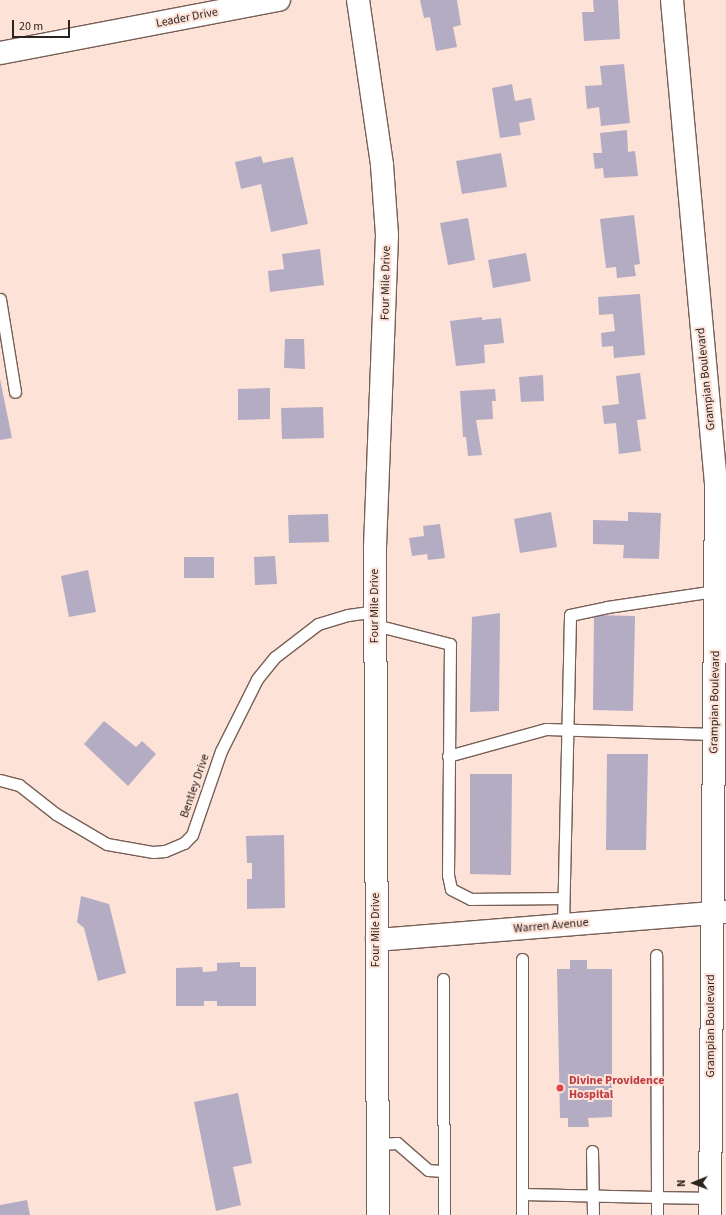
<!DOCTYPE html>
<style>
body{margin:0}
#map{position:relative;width:726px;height:1215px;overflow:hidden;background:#fde2d8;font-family:"Source Sans 3",sans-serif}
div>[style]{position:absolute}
.building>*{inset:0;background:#b4acc3}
.roads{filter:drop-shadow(1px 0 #765f56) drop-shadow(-1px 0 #765f56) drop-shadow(0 1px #765f56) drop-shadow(0 -1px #765f56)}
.lane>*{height:11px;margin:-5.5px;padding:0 5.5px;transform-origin:5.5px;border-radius:5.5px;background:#fff}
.street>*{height:22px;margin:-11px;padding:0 11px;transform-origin:11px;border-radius:11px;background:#fff}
.secondary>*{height:22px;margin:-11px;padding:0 11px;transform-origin:11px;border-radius:11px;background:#fff}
.dots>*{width:11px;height:11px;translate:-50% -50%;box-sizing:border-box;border:2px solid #fde2d8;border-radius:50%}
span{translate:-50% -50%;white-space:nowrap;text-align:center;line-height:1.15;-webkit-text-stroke:4px #fde2d8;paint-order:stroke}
.street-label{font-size:12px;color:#2c221e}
.health-label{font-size:12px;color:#be3a42;font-weight:700}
.left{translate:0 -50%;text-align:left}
.north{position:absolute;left:674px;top:1163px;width:40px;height:40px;-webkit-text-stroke:3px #fde2d8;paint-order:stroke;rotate:269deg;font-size:11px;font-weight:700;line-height:16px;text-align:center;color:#2c221e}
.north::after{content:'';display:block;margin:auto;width:14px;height:18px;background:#2c221e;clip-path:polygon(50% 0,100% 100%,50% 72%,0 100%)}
.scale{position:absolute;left:12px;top:20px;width:58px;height:18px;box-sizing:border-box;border:2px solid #2c221e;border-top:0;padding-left:5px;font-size:12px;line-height:14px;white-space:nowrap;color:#2c221e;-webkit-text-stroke:3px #fde2d8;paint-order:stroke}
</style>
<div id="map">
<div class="building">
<div style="clip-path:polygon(420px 0,457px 0,461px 25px,453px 27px,457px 47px,436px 51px,430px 17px,424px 18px)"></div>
<div style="clip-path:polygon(593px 0,618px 0,620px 39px,584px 41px,582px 12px,594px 12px)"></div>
<div style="clip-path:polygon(624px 64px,630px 123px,601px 126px,599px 107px,587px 109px,585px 86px,602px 85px,600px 66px)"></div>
<div style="clip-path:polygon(512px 84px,515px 101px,531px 98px,535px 120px,519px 123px,521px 135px,500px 138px,492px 88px)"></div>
<div style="clip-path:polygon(627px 130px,628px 152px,635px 151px,638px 176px,604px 178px,603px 168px,595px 169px,593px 153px,602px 153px,600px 133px)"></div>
<div style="clip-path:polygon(501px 153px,507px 187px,462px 194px,456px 161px)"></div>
<div style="clip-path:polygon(261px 156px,263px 163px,293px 157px,308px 224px,271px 232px,261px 184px,241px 189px,235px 162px)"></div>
<div style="clip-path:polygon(634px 215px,640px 264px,634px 265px,636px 276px,617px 278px,616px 267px,606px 268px,600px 219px)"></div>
<div style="clip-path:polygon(468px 218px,475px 260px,448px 265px,440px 223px)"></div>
<div style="clip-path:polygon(320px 249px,324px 285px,270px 292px,268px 271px,284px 269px,282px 254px)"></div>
<div style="clip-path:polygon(526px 253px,531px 281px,493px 288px,488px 260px)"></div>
<div style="clip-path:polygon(640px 294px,645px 355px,614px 358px,613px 346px,602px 347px,601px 333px,615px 331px,613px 314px,599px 315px,598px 297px)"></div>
<div style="clip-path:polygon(482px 317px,482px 320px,501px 318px,504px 343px,484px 345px,485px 363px,456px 366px,450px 321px)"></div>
<div style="clip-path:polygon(285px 339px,304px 339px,305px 369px,284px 368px)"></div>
<div style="clip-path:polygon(640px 373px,646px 419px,637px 420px,641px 451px,619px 454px,616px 423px,604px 424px,602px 406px,619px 404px,616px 376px)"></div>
<div style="clip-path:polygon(543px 375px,544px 401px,521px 402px,519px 377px)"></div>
<div style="clip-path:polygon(0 379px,12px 438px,0 440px)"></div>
<div style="clip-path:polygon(270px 388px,270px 419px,238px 420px,238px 389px)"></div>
<div style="clip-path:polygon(495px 389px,496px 401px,492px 401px,493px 419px,476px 420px,482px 455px,468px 456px,466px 437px,463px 437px,460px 391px)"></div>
<div style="clip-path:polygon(323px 407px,324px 438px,282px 439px,281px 408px)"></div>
<div style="clip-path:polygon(551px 512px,557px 547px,520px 553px,514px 519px)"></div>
<div style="clip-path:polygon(628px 512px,661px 513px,659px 559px,623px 558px,624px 545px,593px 544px,593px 520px,628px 521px)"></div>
<div style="clip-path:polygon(328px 514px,329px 542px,289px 543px,288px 515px)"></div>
<div style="clip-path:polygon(440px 524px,445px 558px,428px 560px,427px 554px,412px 556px,409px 538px,424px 536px,423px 526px)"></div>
<div style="clip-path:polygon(275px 556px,277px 584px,255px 585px,254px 557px)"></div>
<div style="clip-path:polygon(184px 557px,214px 557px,214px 578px,184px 578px)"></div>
<div style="clip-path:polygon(88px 570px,96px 612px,69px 617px,61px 576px)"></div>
<div style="clip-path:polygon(500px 613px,499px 711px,470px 712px,472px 617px)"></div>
<div style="clip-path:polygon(594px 615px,635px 616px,633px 711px,593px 710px)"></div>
<div style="clip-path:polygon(104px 721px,136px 747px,142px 741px,156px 754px,128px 786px,84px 744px)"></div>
<div style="clip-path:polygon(607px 754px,648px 754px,646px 850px,606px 850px)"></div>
<div style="clip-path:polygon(470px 774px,512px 774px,511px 875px,470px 874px)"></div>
<div style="clip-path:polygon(284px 835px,285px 908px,247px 909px,247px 879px,252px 879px,252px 863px,247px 863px,246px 836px)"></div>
<div style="clip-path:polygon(81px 896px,109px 904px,126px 973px,98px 981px,84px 928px,77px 922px)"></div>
<div style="clip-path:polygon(570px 960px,587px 960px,587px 969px,612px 969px,612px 1117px,588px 1118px,589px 1127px,568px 1127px,568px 1118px,560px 1118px,557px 969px,570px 969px)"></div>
<div style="clip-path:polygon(240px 962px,240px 967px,256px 967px,256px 1006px,217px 1006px,217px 1001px,204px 1001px,204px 1006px,176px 1006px,176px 968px,202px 967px,203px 972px,217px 971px,217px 963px)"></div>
<div style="clip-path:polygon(238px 1093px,252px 1163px,233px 1167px,241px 1205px,216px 1211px,194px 1102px)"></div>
<div style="clip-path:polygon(27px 1200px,30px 1215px,0 1215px,0 1205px)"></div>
</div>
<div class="roads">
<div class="lane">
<div style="left:0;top:299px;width:94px;rotate:80.8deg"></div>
<div style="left:375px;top:625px;width:77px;rotate:14.2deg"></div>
<div style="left:450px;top:644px;width:231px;rotate:90.5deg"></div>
<div style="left:448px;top:875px;width:14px;rotate:78deg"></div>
<div style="left:451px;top:889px;width:22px;rotate:27deg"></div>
<div style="left:471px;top:899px;width:92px;rotate:-0.6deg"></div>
<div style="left:448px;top:756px;width:102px;rotate:-15.4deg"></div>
<div style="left:546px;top:729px;width:168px;rotate:1.7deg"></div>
<div style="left:0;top:780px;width:20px;rotate:15deg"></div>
<div style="left:19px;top:785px;width:47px;rotate:38.1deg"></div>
<div style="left:56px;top:814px;width:59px;rotate:30.5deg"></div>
<div style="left:107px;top:844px;width:47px;rotate:9.9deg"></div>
<div style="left:153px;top:852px;width:12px;rotate:-5deg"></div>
<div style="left:165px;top:851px;width:21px;rotate:-23deg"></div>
<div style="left:184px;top:843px;width:11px;rotate:-45deg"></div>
<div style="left:192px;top:835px;width:89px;rotate:-71deg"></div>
<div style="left:221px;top:751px;width:80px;rotate:-63.4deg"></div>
<div style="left:257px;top:679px;width:28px;rotate:-51deg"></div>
<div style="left:275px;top:657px;width:54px;rotate:-37.5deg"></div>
<div style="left:318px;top:624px;width:31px;rotate:-17deg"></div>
<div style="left:348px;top:615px;width:27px;rotate:-8deg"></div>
<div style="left:563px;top:925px;width:310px;rotate:-88.7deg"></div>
<div style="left:570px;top:615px;width:38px;rotate:-12deg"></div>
<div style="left:607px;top:607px;width:110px;rotate:-8.4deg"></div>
<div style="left:443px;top:979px;width:236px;rotate:89.8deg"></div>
<div style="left:378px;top:1144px;width:19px;rotate:-3deg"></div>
<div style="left:397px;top:1143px;width:41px;rotate:41.1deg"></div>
<div style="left:428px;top:1170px;width:16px;rotate:4deg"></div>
<div style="left:592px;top:1151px;width:64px;rotate:89.1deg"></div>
<div style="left:522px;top:1194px;width:135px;rotate:1.3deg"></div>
<div style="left:657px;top:1197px;width:242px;rotate:-90.2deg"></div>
<div style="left:522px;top:1215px;width:256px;rotate:-90deg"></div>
<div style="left:657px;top:1215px;width:18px;rotate:-90deg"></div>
<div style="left:657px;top:1197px;width:53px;rotate:1.1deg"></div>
</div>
<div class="street">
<div style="left:672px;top:0;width:485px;rotate:84.8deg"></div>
<div style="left:716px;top:483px;width:732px;rotate:90.47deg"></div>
<div style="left:0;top:53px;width:284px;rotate:-10.8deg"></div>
<div style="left:377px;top:940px;width:350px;rotate:-4.6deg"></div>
</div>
<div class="secondary">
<div style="left:358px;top:0;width:167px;rotate:81.7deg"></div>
<div style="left:382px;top:165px;width:70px;rotate:85.9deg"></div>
<div style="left:387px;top:235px;width:314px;rotate:92.2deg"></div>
<div style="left:375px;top:549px;width:666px;rotate:89.74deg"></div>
</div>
</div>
<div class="dots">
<div style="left:560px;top:1088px;background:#e0444e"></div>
</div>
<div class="street-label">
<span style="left:187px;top:18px;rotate:-11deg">Leader Drive</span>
<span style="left:386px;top:283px;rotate:-89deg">Four Mile Drive</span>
<span style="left:706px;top:379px;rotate:-96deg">Grampian Boulevard</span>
<span style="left:375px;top:606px;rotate:-90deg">Four Mile Drive</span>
<span style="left:715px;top:702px;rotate:-89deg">Grampian Boulevard</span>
<span style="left:195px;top:786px;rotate:-71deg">Bentley Drive</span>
<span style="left:551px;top:926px;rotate:-5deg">Warren Avenue</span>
<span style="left:376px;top:930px;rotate:-90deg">Four Mile Drive</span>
<span style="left:711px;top:1026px;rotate:-90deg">Grampian Boulevard</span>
</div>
<div class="health-label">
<span class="left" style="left:569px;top:1088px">Divine Providence<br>Hospital</span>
</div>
<div class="north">N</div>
<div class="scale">20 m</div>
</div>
